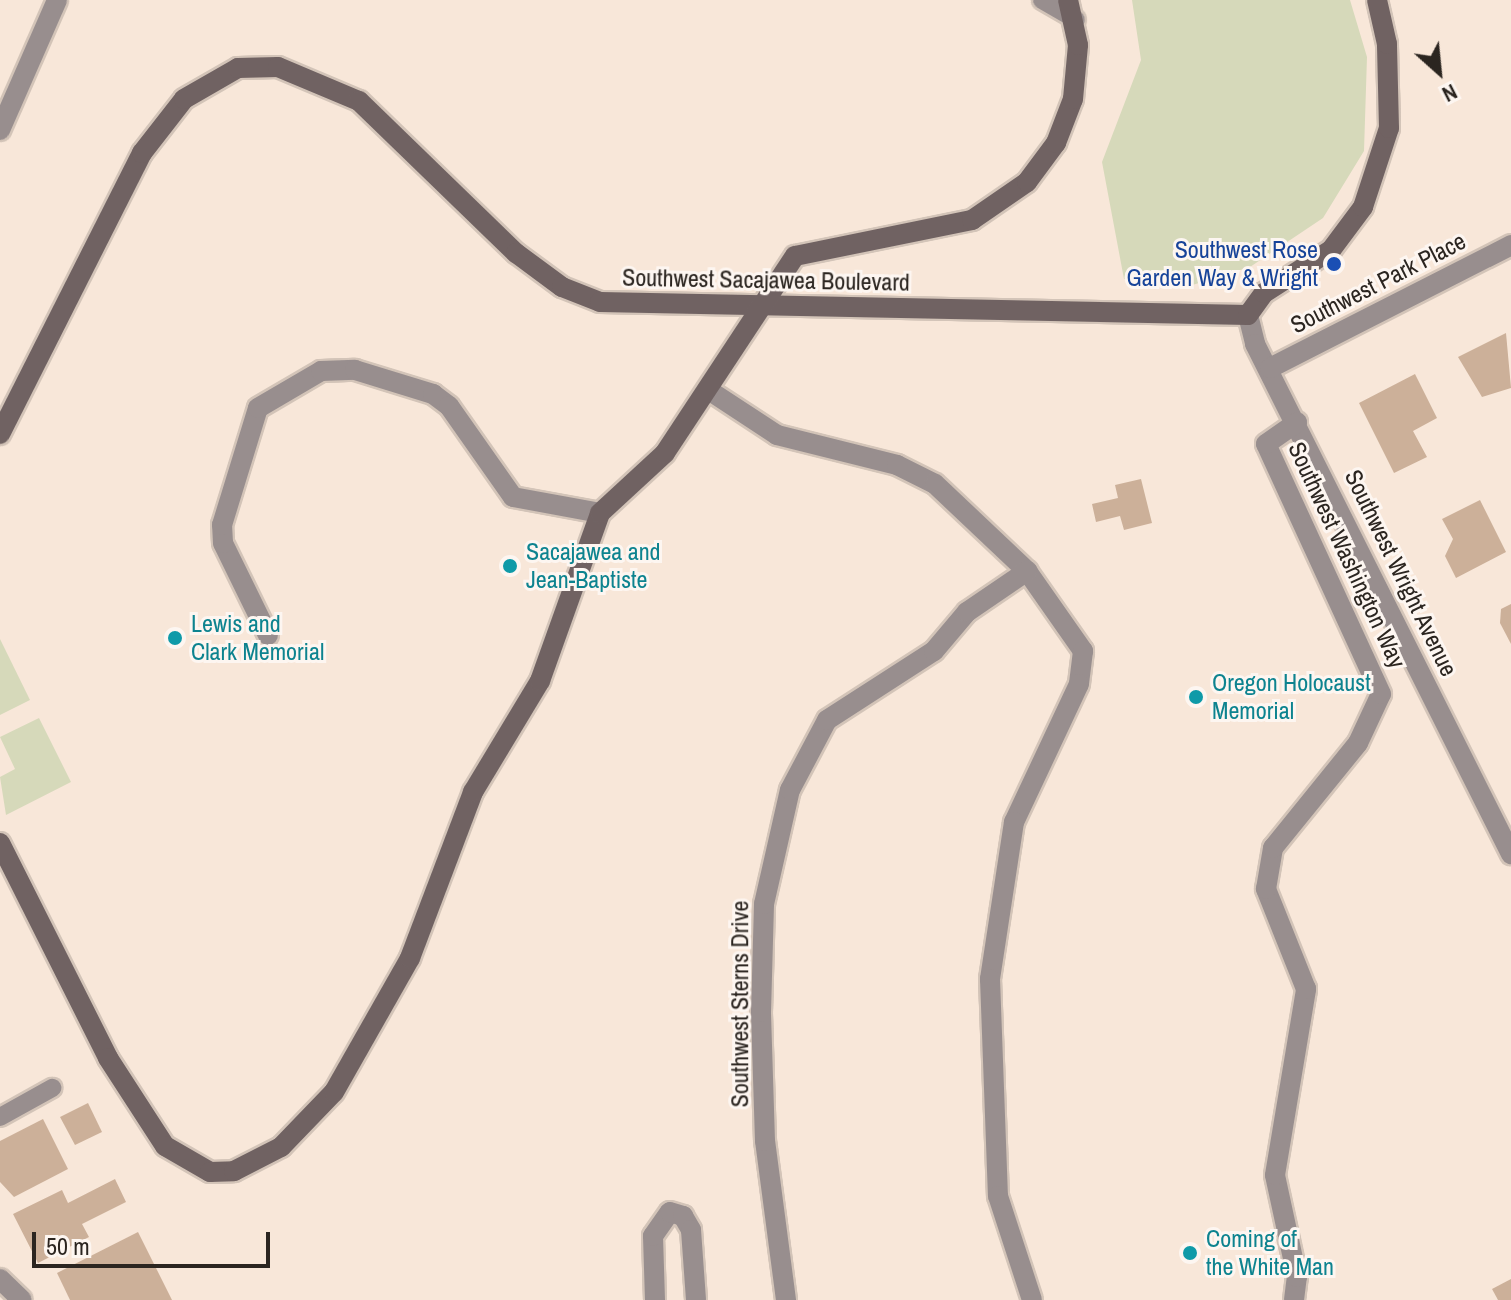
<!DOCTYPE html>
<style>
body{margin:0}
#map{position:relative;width:1511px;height:1300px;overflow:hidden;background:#f8e7d9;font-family:"Archivo Narrow",sans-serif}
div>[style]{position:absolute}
.green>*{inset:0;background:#d6d9ba}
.building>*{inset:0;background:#ccb099}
.roads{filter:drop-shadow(2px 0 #d3c4b8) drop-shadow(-2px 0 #d3c4b8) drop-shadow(0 2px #d3c4b8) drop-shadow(0 -2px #d3c4b8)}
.lane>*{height:18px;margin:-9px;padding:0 9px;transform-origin:9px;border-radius:9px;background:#988e8e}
.street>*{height:20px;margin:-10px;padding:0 10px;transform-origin:10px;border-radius:10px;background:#988e8e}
.secondary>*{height:20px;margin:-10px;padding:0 10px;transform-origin:10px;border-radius:10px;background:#706262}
.dots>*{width:22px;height:22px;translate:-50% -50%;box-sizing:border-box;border:4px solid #fdf6f1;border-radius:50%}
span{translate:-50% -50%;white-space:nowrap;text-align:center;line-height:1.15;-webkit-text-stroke:6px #fdf6f1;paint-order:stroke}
.transit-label{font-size:24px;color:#164399}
.right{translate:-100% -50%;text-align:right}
.street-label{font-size:24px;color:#2b2520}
.culture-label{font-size:24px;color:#0d838f}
.left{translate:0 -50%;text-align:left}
.north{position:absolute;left:1399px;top:32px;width:80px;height:80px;-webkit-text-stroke:6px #fdf6f1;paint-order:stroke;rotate:153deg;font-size:22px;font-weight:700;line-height:32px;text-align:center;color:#2b2520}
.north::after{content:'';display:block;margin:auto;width:28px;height:36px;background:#2b2520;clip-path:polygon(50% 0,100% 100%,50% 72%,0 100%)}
.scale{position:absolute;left:32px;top:1232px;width:238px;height:36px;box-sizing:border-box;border:4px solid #2b2520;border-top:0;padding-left:10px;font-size:24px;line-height:28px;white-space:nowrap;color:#2b2520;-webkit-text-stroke:6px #fdf6f1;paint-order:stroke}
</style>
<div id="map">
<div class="green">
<div style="clip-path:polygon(1132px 0,1350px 0,1367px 57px,1364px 151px,1323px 218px,1250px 267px,1186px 287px,1124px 279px,1102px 162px,1141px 60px)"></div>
<div style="clip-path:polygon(0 639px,30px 700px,0 715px)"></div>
<div style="clip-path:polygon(39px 718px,71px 782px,6px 815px,0 777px,15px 769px,0 737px)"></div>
</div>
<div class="building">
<div style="clip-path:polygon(1506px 333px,1511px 388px,1482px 397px,1458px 357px)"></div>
<div style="clip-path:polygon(1415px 374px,1437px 418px,1413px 431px,1427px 457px,1394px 473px,1359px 403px)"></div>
<div style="clip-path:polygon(1141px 479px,1152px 523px,1124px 530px,1120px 516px,1096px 522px,1092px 504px,1118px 498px,1115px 485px)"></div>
<div style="clip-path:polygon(1480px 500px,1506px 552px,1456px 578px,1445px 556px,1453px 539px,1442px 519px)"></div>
<div style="clip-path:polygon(1511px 604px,1511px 644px,1500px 623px,1501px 609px)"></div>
<div style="clip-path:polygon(88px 1103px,102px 1132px,75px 1145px,60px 1117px)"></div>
<div style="clip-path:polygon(43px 1119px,68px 1169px,14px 1197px,0 1182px,0 1141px)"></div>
<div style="clip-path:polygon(115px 1179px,126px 1202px,82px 1224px,89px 1237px,38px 1263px,13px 1214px,62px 1190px,68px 1203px)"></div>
<div style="clip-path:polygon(138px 1232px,172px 1300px,70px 1300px,57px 1273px)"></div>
<div style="clip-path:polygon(1511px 1279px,1511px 1300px,1498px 1300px,1492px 1289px)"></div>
</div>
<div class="roads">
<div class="lane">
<div style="left:1042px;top:0;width:39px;rotate:30deg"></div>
<div style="left:0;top:1117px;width:60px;rotate:-29.1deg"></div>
</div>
<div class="street">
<div style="left:0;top:130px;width:142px;rotate:-66.3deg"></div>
<div style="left:1248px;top:315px;width:30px;rotate:76deg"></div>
<div style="left:1255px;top:344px;width:571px;rotate:63.35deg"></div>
<div style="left:1270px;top:368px;width:271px;rotate:-27deg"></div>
<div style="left:710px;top:391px;width:80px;rotate:33.3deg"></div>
<div style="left:777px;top:435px;width:124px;rotate:14deg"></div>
<div style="left:897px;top:465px;width:42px;rotate:26.6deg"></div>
<div style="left:935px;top:484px;width:127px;rotate:43.4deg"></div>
<div style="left:1027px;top:571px;width:98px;rotate:55deg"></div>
<div style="left:1083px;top:651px;width:33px;rotate:97deg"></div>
<div style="left:1079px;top:684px;width:153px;rotate:115.2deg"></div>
<div style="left:1014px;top:822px;width:159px;rotate:98.7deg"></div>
<div style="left:990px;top:979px;width:217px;rotate:87.9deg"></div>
<div style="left:998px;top:1196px;width:109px;rotate:71.9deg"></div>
<div style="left:268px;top:635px;width:102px;rotate:-116.1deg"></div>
<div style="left:223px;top:543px;width:18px;rotate:-93deg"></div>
<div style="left:222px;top:525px;width:122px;rotate:-72.9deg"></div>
<div style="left:258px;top:408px;width:73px;rotate:-30.4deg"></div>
<div style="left:321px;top:371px;width:34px;rotate:-2deg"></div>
<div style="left:355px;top:370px;width:82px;rotate:17.1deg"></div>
<div style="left:433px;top:394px;width:20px;rotate:37deg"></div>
<div style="left:449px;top:406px;width:111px;rotate:54.9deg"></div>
<div style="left:513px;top:497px;width:88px;rotate:10.4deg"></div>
<div style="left:0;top:1279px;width:30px;rotate:44deg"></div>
<div style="left:655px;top:1300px;width:64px;rotate:-91.8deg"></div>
<div style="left:653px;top:1236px;width:29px;rotate:-55deg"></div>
<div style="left:670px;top:1212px;width:14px;rotate:17deg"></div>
<div style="left:683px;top:1216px;width:16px;rotate:60deg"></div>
<div style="left:691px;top:1230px;width:70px;rotate:85.9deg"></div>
<div style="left:786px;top:1300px;width:160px;rotate:-97.5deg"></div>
<div style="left:765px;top:1141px;width:129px;rotate:-91.8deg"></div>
<div style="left:761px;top:1012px;width:108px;rotate:-88.4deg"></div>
<div style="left:764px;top:904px;width:117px;rotate:-77.2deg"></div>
<div style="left:790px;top:790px;width:79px;rotate:-62.1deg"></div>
<div style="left:827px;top:720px;width:127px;rotate:-32.8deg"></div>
<div style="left:934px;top:651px;width:51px;rotate:-49.8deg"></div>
<div style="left:967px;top:612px;width:73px;rotate:-34.3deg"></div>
<div style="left:1294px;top:1300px;width:23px;rotate:-83deg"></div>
<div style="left:1297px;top:1277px;width:104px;rotate:-102.2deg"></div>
<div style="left:1275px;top:1175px;width:189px;rotate:-80.5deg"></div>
<div style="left:1306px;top:989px;width:108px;rotate:-111.8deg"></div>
<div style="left:1266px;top:889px;width:42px;rotate:-80.3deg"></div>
<div style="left:1273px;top:848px;width:135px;rotate:-51deg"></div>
<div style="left:1358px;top:743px;width:54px;rotate:-64.9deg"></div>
<div style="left:1381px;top:694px;width:275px;rotate:-114.7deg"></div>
<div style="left:1266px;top:444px;width:38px;rotate:-35deg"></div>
</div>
<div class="secondary">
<div style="left:0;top:434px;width:315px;rotate:-63.2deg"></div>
<div style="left:142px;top:153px;width:68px;rotate:-52.1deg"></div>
<div style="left:184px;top:99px;width:62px;rotate:-29.9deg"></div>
<div style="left:238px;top:68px;width:40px;rotate:-1.4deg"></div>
<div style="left:278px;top:67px;width:88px;rotate:22.8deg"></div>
<div style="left:359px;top:101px;width:219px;rotate:44.1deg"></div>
<div style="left:516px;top:253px;width:57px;rotate:36.5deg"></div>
<div style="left:562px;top:287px;width:41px;rotate:21.5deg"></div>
<div style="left:600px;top:302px;width:648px;rotate:1.15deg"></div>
<div style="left:1248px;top:315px;width:27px;rotate:-54deg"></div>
<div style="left:1264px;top:293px;width:80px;rotate:-32.7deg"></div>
<div style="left:1331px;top:250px;width:54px;rotate:-53.3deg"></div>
<div style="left:1363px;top:207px;width:83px;rotate:-71.8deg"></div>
<div style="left:1389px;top:128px;width:84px;rotate:-91.4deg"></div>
<div style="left:1387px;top:44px;width:45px;rotate:-102.8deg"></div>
<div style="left:0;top:843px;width:241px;rotate:63.3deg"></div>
<div style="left:108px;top:1058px;width:105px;rotate:57.1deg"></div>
<div style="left:165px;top:1146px;width:52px;rotate:30deg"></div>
<div style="left:210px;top:1172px;width:24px;rotate:-2deg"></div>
<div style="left:234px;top:1171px;width:53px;rotate:-27.1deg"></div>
<div style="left:281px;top:1147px;width:76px;rotate:-46.1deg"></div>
<div style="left:334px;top:1092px;width:154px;rotate:-60.4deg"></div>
<div style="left:410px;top:958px;width:178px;rotate:-69.2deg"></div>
<div style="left:473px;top:792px;width:130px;rotate:-58.9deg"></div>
<div style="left:540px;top:681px;width:178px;rotate:-70.3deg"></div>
<div style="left:600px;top:513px;width:88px;rotate:-42.7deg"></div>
<div style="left:665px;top:453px;width:236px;rotate:-56.6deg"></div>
<div style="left:795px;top:256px;width:181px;rotate:-11.5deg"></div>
<div style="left:972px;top:220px;width:67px;rotate:-34.6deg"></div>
<div style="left:1027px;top:182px;width:49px;rotate:-53.4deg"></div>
<div style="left:1056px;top:143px;width:47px;rotate:-68.9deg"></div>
<div style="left:1073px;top:99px;width:54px;rotate:-84.7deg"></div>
<div style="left:1078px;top:45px;width:46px;rotate:-102.5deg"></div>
</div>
</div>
<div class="dots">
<div style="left:1334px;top:264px;background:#1a4fb4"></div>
<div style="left:510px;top:566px;background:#0f9aa8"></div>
<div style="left:175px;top:638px;background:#0f9aa8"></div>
<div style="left:1196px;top:697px;background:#0f9aa8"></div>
<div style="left:1190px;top:1253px;background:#0f9aa8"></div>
</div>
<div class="transit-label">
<span class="right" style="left:1318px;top:264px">Southwest Rose<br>Garden Way &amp; Wright</span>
</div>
<div class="street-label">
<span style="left:766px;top:280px;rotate:1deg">Southwest Sacajawea Boulevard</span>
<span style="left:1378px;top:283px;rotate:-27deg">Southwest Park Place</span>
<span style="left:1347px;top:555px;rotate:65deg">Southwest Washington Way</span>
<span style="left:1401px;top:573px;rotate:64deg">Southwest Wright Avenue</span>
<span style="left:740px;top:1004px;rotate:-90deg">Southwest Sterns Drive</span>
</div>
<div class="culture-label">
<span class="left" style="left:526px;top:566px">Sacajawea and<br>Jean-Baptiste</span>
<span class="left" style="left:191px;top:638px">Lewis and<br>Clark Memorial</span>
<span class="left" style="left:1212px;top:697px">Oregon Holocaust<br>Memorial</span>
<span class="left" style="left:1206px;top:1253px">Coming of<br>the White Man</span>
</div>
<div class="north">N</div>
<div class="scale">50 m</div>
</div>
